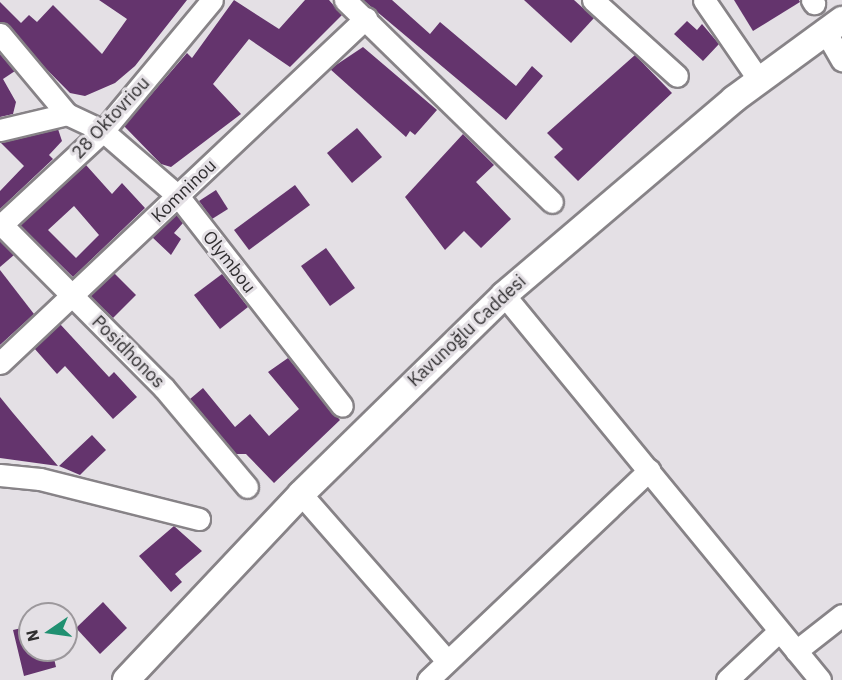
<!DOCTYPE html>
<meta charset="utf-8">
<style>
body{margin:0}
#map{position:relative;width:842px;height:680px;overflow:hidden;background:#e4e0e5;font-family:"IBM Plex Sans",sans-serif}
div>[style]{position:absolute}
.building>*{inset:0;background:#64346d}
.roads{filter:drop-shadow(2px 0 #878387) drop-shadow(-2px 0 #878387) drop-shadow(0 2px #878387) drop-shadow(0 -2px #878387)}
.minor>*{height:21px;margin:-10.5px;padding:0 10.5px;transform-origin:10.5px;border-radius:10.5px;background:#fff}
.major>*{height:26px;margin:-13px;padding:0 13px;transform-origin:13px;border-radius:13px;background:#fff}
span{translate:-50% -50%;white-space:nowrap;text-align:center;line-height:1.15;-webkit-text-stroke:6px #e4e0e5;paint-order:stroke}
.street-label{font-size:18px;color:#2f2d2f}
.north{position:absolute;left:18px;top:602px;width:60px;height:60px;box-sizing:border-box;background:#e4e0e5;border:2px solid #9c989c;border-radius:50%;rotate:257deg;font-size:16px;font-weight:700;line-height:24px;text-align:center;color:#2f2d2f}
.north::after{content:'';display:block;margin:auto;width:21px;height:27px;background:#209071;clip-path:polygon(50% 0,100% 100%,50% 72%,0 100%)}
</style>
<div id="map">
<div class="building">
<div style="clip-path:polygon(99px 0,187px 0,135px 66px,115px 83px,85px 96px,70px 93px,0 22px,0 2px,21px 23px,29px 15px,37px 22px,53px 5px,102px 54px,127px 19px)"></div>
<div style="clip-path:polygon(234px 0,279px 29px,305px 0,329px 0,342px 15px,290px 67px,249px 39px,213px 84px,241px 114px,171px 167px,161px 164px,124px 126px,187px 53px,192px 58px)"></div>
<div style="clip-path:polygon(363px 0,392px 0,430px 34px,440px 22px,516px 86px,532px 66px,543px 76px,506px 120px)"></div>
<div style="clip-path:polygon(524px 0,574px 0,594px 18px,571px 43px)"></div>
<div style="clip-path:polygon(734px 0,799px 0,800px 2px,753px 31px)"></div>
<div style="clip-path:polygon(687px 21px,697px 30px,702px 24px,719px 44px,703px 61px,674px 34px)"></div>
<div style="clip-path:polygon(363px 47px,437px 110px,415px 135px,410px 131px,406px 137px,330px 69px)"></div>
<div style="clip-path:polygon(0 54px,15px 71px,3px 79px,16px 102px,13px 114px,0 117px)"></div>
<div style="clip-path:polygon(635px 55px,672px 93px,578px 181px,554px 157px,563px 149px,547px 133px)"></div>
<div style="clip-path:polygon(357px 128px,382px 157px,352px 183px,327px 153px)"></div>
<div style="clip-path:polygon(58px 129px,62px 141px,49px 155px,53px 159px,0 209px,0 191px,24px 166px,0 142px)"></div>
<div style="clip-path:polygon(463px 134px,494px 165px,476px 182px,511px 219px,481px 248px,464px 231px,445px 250px,405px 197px)"></div>
<div style="clip-path:polygon(evenodd,86px 165px,112px 194px,122px 183px,145px 208px,73px 277px,20px 225px,86px 165px,74px 206px,99px 235px,76px 258px,48px 230px,74px 206px)"></div>
<div style="clip-path:polygon(295px 185px,310px 205px,249px 250px,234px 230px)"></div>
<div style="clip-path:polygon(216px 190px,228px 209px,212px 219px,199px 201px)"></div>
<div style="clip-path:polygon(176px 214px,183px 223px,174px 233px,181px 239px,171px 255px,152px 237px)"></div>
<div style="clip-path:polygon(0 241px,14px 255px,0 267px)"></div>
<div style="clip-path:polygon(326px 248px,355px 288px,330px 306px,301px 266px)"></div>
<div style="clip-path:polygon(0 270px,34px 314px,0 345px)"></div>
<div style="clip-path:polygon(114px 273px,136px 295px,113px 318px,90px 296px)"></div>
<div style="clip-path:polygon(222px 274px,248px 307px,220px 329px,194px 295px)"></div>
<div style="clip-path:polygon(60px 324px,109px 377px,114px 372px,137px 397px,113px 419px,65px 366px,57px 374px,34px 348px)"></div>
<div style="clip-path:polygon(288px 358px,340px 420px,274px 483px,246px 454px,236px 454px,190px 399px,203px 388px,235px 427px,250px 414px,269px 436px,299px 409px,268px 372px)"></div>
<div style="clip-path:polygon(0 397px,13px 413px,58px 466px,0 458px)"></div>
<div style="clip-path:polygon(92px 435px,106px 450px,88px 467px,80px 475px,59px 466px)"></div>
<div style="clip-path:polygon(174px 526px,202px 551px,175px 574px,182px 582px,171px 592px,139px 556px)"></div>
<div style="clip-path:polygon(103px 602px,127px 628px,100px 654px,76px 628px)"></div>
<div style="clip-path:polygon(30px 626px,30px 650px,52px 650px,56px 667px,24px 676px,13px 630px)"></div>
</div>
<div class="roads">
<div class="minor">
<div style="left:345px;top:0;width:289px;rotate:44.3deg"></div>
<div style="left:593px;top:0;width:113px;rotate:42.1deg"></div>
<div style="left:704px;top:0;width:97px;rotate:55.5deg"></div>
<div style="left:812px;top:0;width:4px;rotate:56deg"></div>
<div style="left:825px;top:31px;width:34px;rotate:60deg"></div>
<div style="left:0;top:34px;width:104px;rotate:50.1deg"></div>
<div style="left:0;top:130px;width:69px;rotate:-13.4deg"></div>
<div style="left:67px;top:114px;width:40px;rotate:25deg"></div>
<div style="left:103px;top:131px;width:99px;rotate:40.9deg"></div>
<div style="left:178px;top:196px;width:266px;rotate:52deg"></div>
<div style="left:2px;top:225px;width:230px;rotate:45.2deg"></div>
<div style="left:164px;top:388px;width:129px;rotate:50deg"></div>
<div style="left:0;top:226px;width:140px;rotate:-42.7deg"></div>
<div style="left:103px;top:131px;width:170px;rotate:-50.2deg"></div>
<div style="left:504px;top:295px;width:498px;rotate:50.6deg"></div>
<div style="left:0;top:363px;width:503px;rotate:-43.31deg"></div>
<div style="left:0;top:475px;width:40px;rotate:5.7deg"></div>
<div style="left:40px;top:479px;width:164px;rotate:14.1deg"></div>
<div style="left:301px;top:494px;width:222px;rotate:48.8deg"></div>
<div style="left:796px;top:651px;width:58px;rotate:-38deg"></div>
<div style="left:428px;top:680px;width:305px;rotate:-43.5deg"></div>
<div style="left:727px;top:680px;width:71px;rotate:-43.3deg"></div>
</div>
<div class="major">
<div style="left:126px;top:680px;width:255px;rotate:-46.7deg"></div>
<div style="left:301px;top:494px;width:284px;rotate:-44.4deg"></div>
<div style="left:504px;top:295px;width:302px;rotate:-40.4deg"></div>
<div style="left:734px;top:99px;width:134px;rotate:-36.2deg"></div>
</div>
</div>
<div class="street-label">
<span style="left:111px;top:118px;rotate:-47deg">28 Oktovriou</span>
<span style="left:184px;top:191px;rotate:-44deg">Komninou</span>
<span style="left:229px;top:262px;rotate:52deg">Olymbou</span>
<span style="left:467px;top:331px;rotate:-43deg">Kavunoğlu Caddesi</span>
<span style="left:128px;top:352px;rotate:45deg">Posidhonos</span>
</div>
<div class="north">N</div>
</div>
